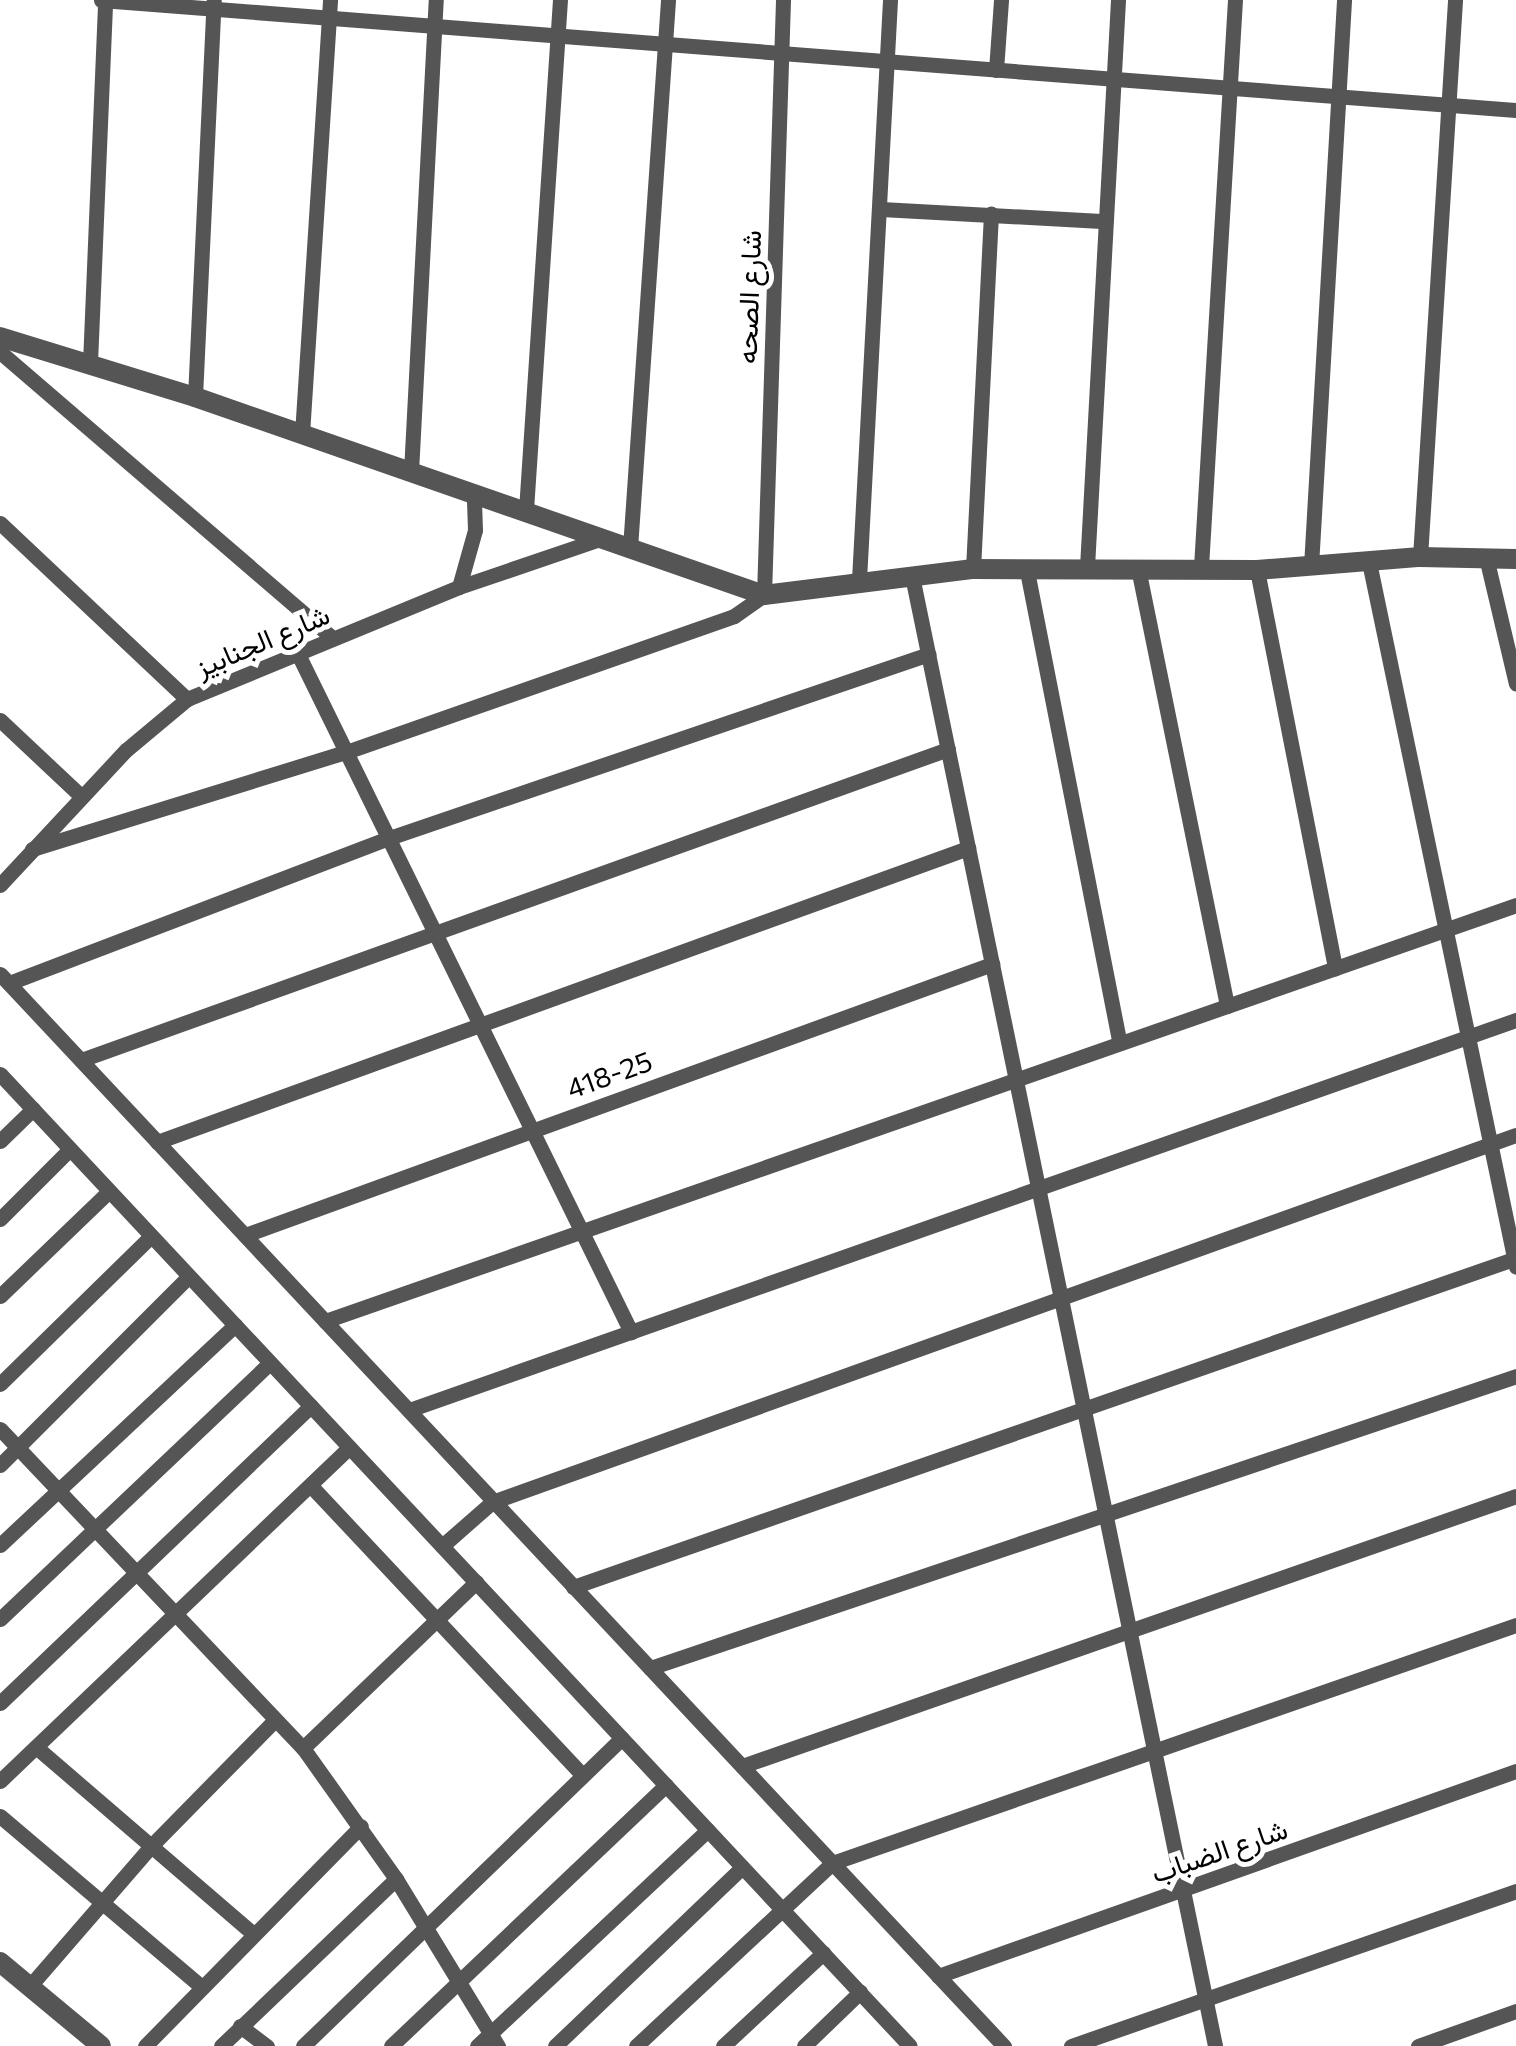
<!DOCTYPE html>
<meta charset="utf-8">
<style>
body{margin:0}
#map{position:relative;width:1516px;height:2046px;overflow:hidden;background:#fff;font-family:Commissioner,Vazirmatn,sans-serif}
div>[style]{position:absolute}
.minor>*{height:15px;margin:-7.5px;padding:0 7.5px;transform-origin:7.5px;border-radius:7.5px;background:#555}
.tertiary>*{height:20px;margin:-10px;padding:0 10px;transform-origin:10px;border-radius:10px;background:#555}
span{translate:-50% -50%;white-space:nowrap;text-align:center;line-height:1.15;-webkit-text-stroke:10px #fff;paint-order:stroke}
.street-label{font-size:28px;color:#000}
</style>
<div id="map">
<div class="minor">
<div style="left:101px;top:0;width:1419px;rotate:4.45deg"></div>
<div style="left:996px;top:70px;width:70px;rotate:-85.9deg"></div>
<div style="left:881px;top:209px;width:225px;rotate:3.1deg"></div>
<div style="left:0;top:352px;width:438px;rotate:40.7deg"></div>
<div style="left:90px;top:363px;width:363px;rotate:-87.6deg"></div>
<div style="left:195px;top:397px;width:397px;rotate:-87.3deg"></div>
<div style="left:302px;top:434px;width:435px;rotate:-86.3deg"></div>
<div style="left:411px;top:472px;width:473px;rotate:-87deg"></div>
<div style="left:526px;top:510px;width:511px;rotate:-86.19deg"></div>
<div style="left:0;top:523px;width:257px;rotate:43.3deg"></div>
<div style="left:630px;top:548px;width:549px;rotate:-86.03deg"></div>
<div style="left:1420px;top:557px;width:558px;rotate:-86.4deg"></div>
<div style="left:1486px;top:557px;width:130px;rotate:76.7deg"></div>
<div style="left:1369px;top:562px;width:720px;rotate:78.22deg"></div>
<div style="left:1311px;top:566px;width:567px;rotate:-86.66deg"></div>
<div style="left:1087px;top:567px;width:568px;rotate:-86.87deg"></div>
<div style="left:1201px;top:567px;width:568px;rotate:-86.57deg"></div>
<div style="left:1138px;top:568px;width:447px;rotate:78.5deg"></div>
<div style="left:973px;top:569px;width:356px;rotate:-87.1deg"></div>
<div style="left:1257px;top:570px;width:406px;rotate:78.9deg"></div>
<div style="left:1027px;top:571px;width:481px;rotate:78.9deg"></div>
<div style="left:912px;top:576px;width:1501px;rotate:78.35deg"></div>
<div style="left:859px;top:580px;width:581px;rotate:-86.94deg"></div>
<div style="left:459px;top:587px;width:59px;rotate:-74.3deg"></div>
<div style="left:475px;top:530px;width:37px;rotate:-92deg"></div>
<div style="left:297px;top:652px;width:758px;rotate:63.84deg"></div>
<div style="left:0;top:720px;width:111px;rotate:43.2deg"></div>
<div style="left:32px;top:849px;width:329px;rotate:-17.2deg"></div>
<div style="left:346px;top:752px;width:411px;rotate:-19.3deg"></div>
<div style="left:734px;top:616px;width:37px;rotate:-35deg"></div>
<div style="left:764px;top:595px;width:595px;rotate:-88.17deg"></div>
<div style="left:0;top:885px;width:185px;rotate:-47deg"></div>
<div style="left:126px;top:750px;width:80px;rotate:-39.9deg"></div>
<div style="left:187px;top:699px;width:294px;rotate:-22.4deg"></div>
<div style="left:459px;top:587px;width:152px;rotate:-18.8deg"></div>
<div style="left:0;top:974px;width:1469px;rotate:46.88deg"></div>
<div style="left:9px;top:983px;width:407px;rotate:-20.9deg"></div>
<div style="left:389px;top:838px;width:570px;rotate:-18.82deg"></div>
<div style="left:81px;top:1060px;width:921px;rotate:-19.73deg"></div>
<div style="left:0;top:1074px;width:1331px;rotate:46.89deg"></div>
<div style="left:0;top:1141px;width:46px;rotate:-44.1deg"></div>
<div style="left:157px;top:1142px;width:863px;rotate:-19.93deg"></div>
<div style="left:0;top:1219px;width:99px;rotate:-45deg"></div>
<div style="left:245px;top:1235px;width:795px;rotate:-19.94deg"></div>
<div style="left:0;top:1296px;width:151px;rotate:-43.9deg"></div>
<div style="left:325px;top:1321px;width:1262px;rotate:-19.25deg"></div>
<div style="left:0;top:1384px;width:211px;rotate:-44.4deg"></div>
<div style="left:409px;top:1410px;width:1174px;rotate:-19.41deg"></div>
<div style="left:0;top:1429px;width:440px;rotate:46.5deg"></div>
<div style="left:303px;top:1748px;width:161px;rotate:54.6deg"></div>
<div style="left:396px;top:1879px;width:196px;rotate:58.6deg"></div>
<div style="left:0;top:1465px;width:267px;rotate:-45deg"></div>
<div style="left:311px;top:1486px;width:396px;rotate:46.8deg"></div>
<div style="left:0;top:1545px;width:322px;rotate:-43.1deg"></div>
<div style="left:442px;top:1546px;width:67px;rotate:-41.3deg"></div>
<div style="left:492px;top:1502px;width:1088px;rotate:-19.72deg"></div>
<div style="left:573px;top:1587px;width:999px;rotate:-19.23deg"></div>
<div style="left:0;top:1619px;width:372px;rotate:-43.5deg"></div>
<div style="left:650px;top:1668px;width:914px;rotate:-18.63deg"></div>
<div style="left:0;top:1703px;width:430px;rotate:-43.7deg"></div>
<div style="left:36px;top:1747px;width:282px;rotate:40.7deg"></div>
<div style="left:303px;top:1748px;width:240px;rotate:-43.8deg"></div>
<div style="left:742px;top:1766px;width:820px;rotate:-19.23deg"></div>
<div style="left:0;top:1781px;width:483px;rotate:-43.7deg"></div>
<div style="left:0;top:1816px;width:261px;rotate:40.3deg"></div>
<div style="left:938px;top:1976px;width:613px;rotate:-19.53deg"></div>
<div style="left:29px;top:1987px;width:188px;rotate:-49.1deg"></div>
<div style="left:152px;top:1845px;width:175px;rotate:-45.5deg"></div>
<div style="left:240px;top:2026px;width:34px;rotate:37deg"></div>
<div style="left:145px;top:2046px;width:308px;rotate:-45.5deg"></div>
<div style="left:221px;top:2046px;width:242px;rotate:-43.7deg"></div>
<div style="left:303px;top:2046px;width:443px;rotate:-44deg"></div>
<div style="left:391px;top:2046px;width:379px;rotate:-43.5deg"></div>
<div style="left:477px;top:2046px;width:316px;rotate:-43.1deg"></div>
<div style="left:555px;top:2046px;width:259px;rotate:-43.7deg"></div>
<div style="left:636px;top:2046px;width:268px;rotate:-43deg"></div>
<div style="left:832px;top:1863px;width:724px;rotate:-19.19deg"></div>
<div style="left:723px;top:2046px;width:137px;rotate:-42.9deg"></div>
<div style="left:804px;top:2046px;width:78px;rotate:-44deg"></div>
<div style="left:1071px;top:2046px;width:471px;rotate:-19.2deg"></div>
<div style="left:1418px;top:2046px;width:104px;rotate:-19.7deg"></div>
</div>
<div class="tertiary">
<div style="left:0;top:337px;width:204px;rotate:17.1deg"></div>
<div style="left:195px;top:397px;width:602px;rotate:19.19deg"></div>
<div style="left:764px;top:595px;width:211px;rotate:-7.1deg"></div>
<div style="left:973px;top:569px;width:284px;rotate:0.2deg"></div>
<div style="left:1257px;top:570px;width:164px;rotate:-4.6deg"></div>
<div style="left:1420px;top:557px;width:96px;rotate:1.2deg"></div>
<div style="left:0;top:1962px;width:131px;rotate:39.7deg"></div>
</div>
<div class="street-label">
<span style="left:748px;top:297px;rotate:-88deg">شارع الصحه</span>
<span style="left:262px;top:640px;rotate:-23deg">شارع الجنابيز</span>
<span style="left:609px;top:1074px;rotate:-20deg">418-25</span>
<span style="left:1219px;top:1850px;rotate:-19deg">شارع الضباب</span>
</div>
</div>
